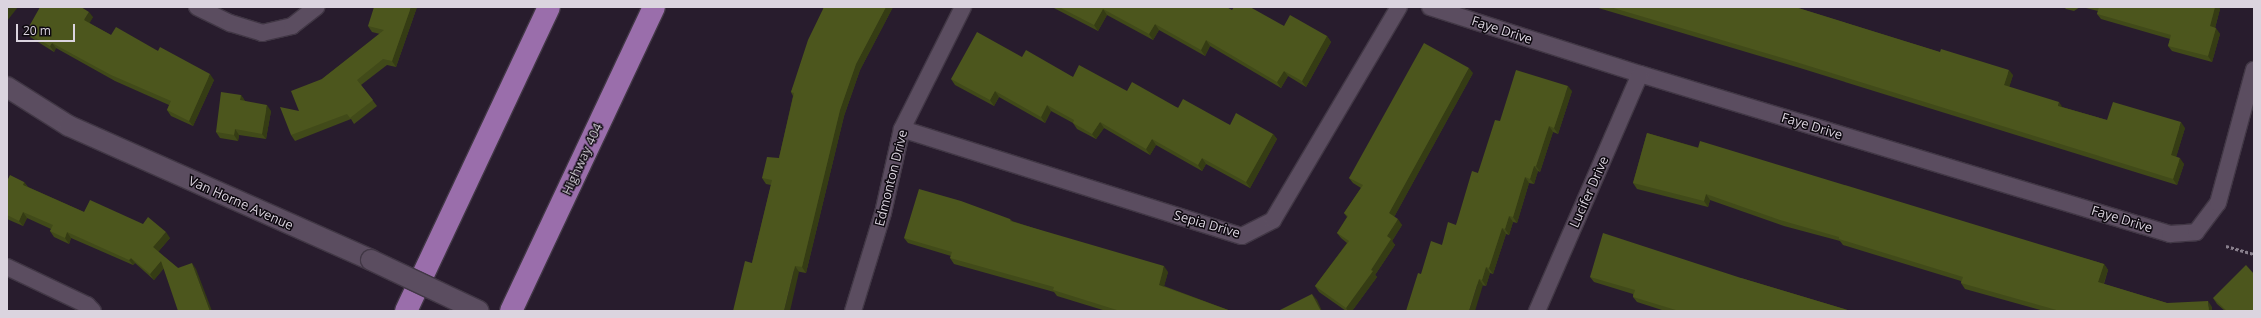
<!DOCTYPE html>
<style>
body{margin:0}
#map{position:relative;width:2261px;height:318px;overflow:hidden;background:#281c2d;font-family:"Open Sans",sans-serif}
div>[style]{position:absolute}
.path>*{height:2.5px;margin-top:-1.25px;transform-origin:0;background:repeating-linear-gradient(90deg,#887f8c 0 3px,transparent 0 5px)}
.roads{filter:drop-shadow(1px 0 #413745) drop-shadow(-1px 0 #413745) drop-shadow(0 1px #413745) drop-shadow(0 -1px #413745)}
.minor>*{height:16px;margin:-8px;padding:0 8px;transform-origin:8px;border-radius:8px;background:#5b4d60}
.tertiary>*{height:20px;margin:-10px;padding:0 10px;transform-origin:10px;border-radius:10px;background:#5b4d60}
.motorway>*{height:22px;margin:-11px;padding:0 11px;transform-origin:11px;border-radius:11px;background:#9a6eab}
.bridges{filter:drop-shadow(1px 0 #413745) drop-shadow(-1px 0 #413745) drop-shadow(0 1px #413745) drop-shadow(0 -1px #413745)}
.tertiary-bridge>*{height:20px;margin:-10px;padding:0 10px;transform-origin:10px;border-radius:10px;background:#5b4d60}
.wall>*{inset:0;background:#414a19}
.shaded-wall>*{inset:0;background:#353c14}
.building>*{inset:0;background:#4c561d}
span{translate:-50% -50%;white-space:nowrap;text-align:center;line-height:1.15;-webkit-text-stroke:3px #0e0910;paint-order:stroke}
.street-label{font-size:13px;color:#dbd4df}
.frame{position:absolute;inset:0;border:8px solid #dbd4df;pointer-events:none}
.scale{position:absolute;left:16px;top:24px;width:59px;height:18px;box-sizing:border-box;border:2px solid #dbd4df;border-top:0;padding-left:5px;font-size:12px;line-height:14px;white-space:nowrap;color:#dbd4df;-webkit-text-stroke:3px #0e0910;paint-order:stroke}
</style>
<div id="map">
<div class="path">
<div style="left:2226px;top:246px;width:29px;rotate:16deg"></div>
</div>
<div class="roads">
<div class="minor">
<div style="left:197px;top:7px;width:37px;rotate:26deg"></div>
<div style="left:230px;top:23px;width:34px;rotate:17deg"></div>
<div style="left:262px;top:33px;width:31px;rotate:-13deg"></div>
<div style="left:292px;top:26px;width:31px;rotate:-38deg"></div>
<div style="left:1430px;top:7px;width:220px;rotate:17.7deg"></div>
<div style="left:1640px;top:74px;width:554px;rotate:16.8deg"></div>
<div style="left:2170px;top:234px;width:26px;rotate:-4deg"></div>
<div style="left:2196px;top:232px;width:36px;rotate:-53deg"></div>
<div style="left:2218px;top:203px;width:138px;rotate:-74.9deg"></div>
<div style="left:902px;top:129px;width:356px;rotate:17.5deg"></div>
<div style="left:1242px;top:236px;width:35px;rotate:-27deg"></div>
<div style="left:1273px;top:220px;width:247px;rotate:-59.4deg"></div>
<div style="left:7px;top:267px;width:89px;rotate:25.4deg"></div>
<div style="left:87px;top:305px;width:8px;rotate:45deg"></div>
<div style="left:853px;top:311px;width:102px;rotate:-73deg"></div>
<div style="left:883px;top:213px;width:86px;rotate:-77.3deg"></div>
<div style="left:902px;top:129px;width:136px;rotate:-63.4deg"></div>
<div style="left:1537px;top:311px;width:258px;rotate:-66.5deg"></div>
</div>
<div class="tertiary">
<div style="left:7px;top:87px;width:73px;rotate:32.2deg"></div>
<div style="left:69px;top:126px;width:330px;rotate:23.9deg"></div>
</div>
<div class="motorway">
<div style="left:406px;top:311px;width:336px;rotate:-64.8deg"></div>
<div style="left:511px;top:311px;width:336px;rotate:-64.8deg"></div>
</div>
</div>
<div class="bridges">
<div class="tertiary-bridge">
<div style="left:371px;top:260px;width:119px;rotate:25.3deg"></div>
</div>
</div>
<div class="wall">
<div style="clip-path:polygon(417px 7px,396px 67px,387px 65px,361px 85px,377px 106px,354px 124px,351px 119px,295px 141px,291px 135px,299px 111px,322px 79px,380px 34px,372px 32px,368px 26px)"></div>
<div style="clip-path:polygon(822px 7px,893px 7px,860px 70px,844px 116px,806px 273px,752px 263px,771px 185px,766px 184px,762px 178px,779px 158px,793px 96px,791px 92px,824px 9px)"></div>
<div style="clip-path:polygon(1052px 7px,1226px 7px,1232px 10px,1284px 26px,1327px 36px,1331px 42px,1306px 87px,1288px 76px,1281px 88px,1210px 46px,1205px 56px,1159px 30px,1153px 40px,1107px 15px,1098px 31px)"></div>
<div style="clip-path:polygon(1595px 7px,1795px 7px,2013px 75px,2009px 87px,2062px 107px,2107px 120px,2185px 128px,2176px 157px,2184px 164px,2177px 185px,1800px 68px)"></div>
<div style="clip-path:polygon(2064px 7px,2080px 7px,2074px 11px,2066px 9px)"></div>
<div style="clip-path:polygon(2082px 7px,2215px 7px,2220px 9px,2215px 28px,2220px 34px,2212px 62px,2172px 51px,2168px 46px,2170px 39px,2101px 19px,2097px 14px,2098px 11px)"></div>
<div style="clip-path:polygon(93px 17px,89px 23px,111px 35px,158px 51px,214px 80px,193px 126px,171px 116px,167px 110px,169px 105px,115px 81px,56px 48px,54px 52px,30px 37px,26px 32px)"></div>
<div style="clip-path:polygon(1022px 57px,1073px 77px,1127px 91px,1230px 125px,1273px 134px,1277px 139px,1250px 188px,1206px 164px,1202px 171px,1156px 145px,1150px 155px,1104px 128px,1096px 139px,1077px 129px,1073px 123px,1051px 111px,1045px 123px,999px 97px,994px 106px,955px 85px,951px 79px)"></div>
<div style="clip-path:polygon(1473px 73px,1394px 217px,1402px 225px,1392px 241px,1395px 245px,1375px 275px,1377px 277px,1352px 311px,1346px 311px,1319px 292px,1315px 286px,1347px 243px,1341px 238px,1337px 233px,1347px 217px,1344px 213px,1361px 188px,1353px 183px,1349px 178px)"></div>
<div style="clip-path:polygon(1572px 91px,1558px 134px,1553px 132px,1540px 172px,1538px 171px,1534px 184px,1529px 183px,1517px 223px,1513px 222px,1509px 235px,1506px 234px,1493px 274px,1490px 273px,1486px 286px,1421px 274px,1456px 225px,1500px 121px)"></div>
<div style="clip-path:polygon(241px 95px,245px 101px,271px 111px,266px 139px,239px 135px,238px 141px,220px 138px,216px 132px)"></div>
<div style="clip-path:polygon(1647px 133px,2104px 264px,2108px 270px,2104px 284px,2167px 303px,2212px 307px,2212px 311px,2044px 311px,1965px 289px,1961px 283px,1961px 281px,1843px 245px,1840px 241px,1784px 226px,1710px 200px,1708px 207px,1637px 189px,1633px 183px)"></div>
<div style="clip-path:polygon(7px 181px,24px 182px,28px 187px,84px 212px,170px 238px,158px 252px,178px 268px,196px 269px,164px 268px,154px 280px,135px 263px,133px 265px,71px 238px,69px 244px,54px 237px,50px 231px,51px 229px,27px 218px,23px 226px,7px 219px)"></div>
<div style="clip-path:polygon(1010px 219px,1012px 221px,1168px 272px,1164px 286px,1231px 311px,1106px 311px,1057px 296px,1054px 292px,954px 264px,950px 258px,951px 256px,908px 243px,904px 238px)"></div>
<div style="clip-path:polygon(1590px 277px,1741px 278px,1851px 311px,1665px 311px,1637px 302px,1633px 297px,1633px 294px,1594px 282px)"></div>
<div style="clip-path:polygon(2213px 298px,2254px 311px,2225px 311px,2217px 304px)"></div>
</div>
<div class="shaded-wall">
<div style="clip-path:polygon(9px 7px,18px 7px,7px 21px,7px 10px)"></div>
<div style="clip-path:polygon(411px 7px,417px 7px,396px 67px,392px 61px)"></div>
<div style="clip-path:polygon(886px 7px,893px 7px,860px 70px,844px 116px,806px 273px,802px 267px,840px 110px,856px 64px)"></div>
<div style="clip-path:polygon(2215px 7px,2219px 7px,2220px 9px,2214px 32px,2210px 26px)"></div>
<div style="clip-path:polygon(1103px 9px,1107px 15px,1098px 31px,1094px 25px)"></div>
<div style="clip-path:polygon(89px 12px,93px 17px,88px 26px,84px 20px)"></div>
<div style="clip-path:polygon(1155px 24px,1159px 30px,1153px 40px,1149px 34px)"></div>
<div style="clip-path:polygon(2216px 28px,2220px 34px,2212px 62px,2208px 56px)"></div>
<div style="clip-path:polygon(1327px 36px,1331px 42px,1306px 87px,1302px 81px)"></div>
<div style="clip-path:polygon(1206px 40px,1210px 46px,1205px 56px,1201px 50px)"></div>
<div style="clip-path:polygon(52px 43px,56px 48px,54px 52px,50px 46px)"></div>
<div style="clip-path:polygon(1469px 68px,1473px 73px,1393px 219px,1389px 213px)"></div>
<div style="clip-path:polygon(2009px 70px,2013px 75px,2008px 91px,2004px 85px)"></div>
<div style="clip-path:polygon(1284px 71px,1288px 76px,1281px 88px,1277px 82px)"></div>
<div style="clip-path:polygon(210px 74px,214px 80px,193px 126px,189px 121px)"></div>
<div style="clip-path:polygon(1568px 86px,1572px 91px,1558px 134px,1554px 128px)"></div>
<div style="clip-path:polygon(995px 91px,999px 97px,994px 106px,990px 100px)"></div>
<div style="clip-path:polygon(241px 95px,245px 101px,240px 100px)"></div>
<div style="clip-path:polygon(2059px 102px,2063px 108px,2058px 106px)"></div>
<div style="clip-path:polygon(267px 105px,271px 111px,266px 139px,262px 134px)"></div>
<div style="clip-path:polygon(1047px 105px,1051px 111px,1045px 123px,1041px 117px)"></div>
<div style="clip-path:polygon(1100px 122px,1104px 128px,1096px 139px,1092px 134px)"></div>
<div style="clip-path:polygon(2181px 122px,2185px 128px,2175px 161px,2171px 155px)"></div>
<div style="clip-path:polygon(1549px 126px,1553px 132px,1540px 172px,1536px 166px)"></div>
<div style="clip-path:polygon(235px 129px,239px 135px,238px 141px,234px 135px)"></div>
<div style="clip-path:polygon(1273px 134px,1277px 139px,1250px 188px,1246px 182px)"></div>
<div style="clip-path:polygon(1152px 139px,1156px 145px,1150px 155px,1146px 149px)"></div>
<div style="clip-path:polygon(1202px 158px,1206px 164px,1202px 171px,1198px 165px)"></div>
<div style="clip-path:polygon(2180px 158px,2184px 164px,2177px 185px,2173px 179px)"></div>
<div style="clip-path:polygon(1534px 166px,1538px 171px,1534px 184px,1530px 179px)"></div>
<div style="clip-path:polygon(1525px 177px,1529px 183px,1517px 223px,1513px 217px)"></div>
<div style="clip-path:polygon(24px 182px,28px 188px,23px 185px)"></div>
<div style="clip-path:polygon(1706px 194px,1710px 200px,1708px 207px,1704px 201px)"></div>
<div style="clip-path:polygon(23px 212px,27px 218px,23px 226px,19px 221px)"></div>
<div style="clip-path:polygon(1509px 216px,1513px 222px,1509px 235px,1505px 229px)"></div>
<div style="clip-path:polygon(1398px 219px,1402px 225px,1392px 241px,1395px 245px,1375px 275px,1377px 277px,1352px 311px,1348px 311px,1346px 308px,1371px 270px,1387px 236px)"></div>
<div style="clip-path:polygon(1502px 228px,1506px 234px,1493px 274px,1489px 268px)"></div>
<div style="clip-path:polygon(67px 232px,71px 238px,69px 244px,65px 238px)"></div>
<div style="clip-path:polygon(166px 232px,170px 238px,157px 253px,153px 247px)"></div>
<div style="clip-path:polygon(131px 258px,135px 263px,133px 265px,129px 260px)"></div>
<div style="clip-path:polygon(161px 261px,165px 267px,154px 280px,150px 274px)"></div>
<div style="clip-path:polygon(192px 263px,196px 269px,212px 311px,210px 311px)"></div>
<div style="clip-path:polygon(2104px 264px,2108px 270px,2102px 288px,2098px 282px)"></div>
<div style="clip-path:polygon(795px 266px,799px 272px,790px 311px,784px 311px)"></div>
<div style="clip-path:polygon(1164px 266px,1168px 272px,1163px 290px,1159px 285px)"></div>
<div style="clip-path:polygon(1486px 267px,1490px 273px,1486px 286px,1482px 280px)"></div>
<div style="clip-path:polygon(1479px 279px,1483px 285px,1475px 311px,1469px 311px)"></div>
<div style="clip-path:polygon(1312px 294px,1317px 300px,1322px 311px,1321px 311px)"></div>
<div style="clip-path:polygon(2208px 301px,2212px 307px,2212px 311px,2209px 311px)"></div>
</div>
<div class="building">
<div style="clip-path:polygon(40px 7px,81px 7px,89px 12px,84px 20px,111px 35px,116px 27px,158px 51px,160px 47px,210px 74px,189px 121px,167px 110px,171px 101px,111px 75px,52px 43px,50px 46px,26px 32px)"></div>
<div style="clip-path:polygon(374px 7px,411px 7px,392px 61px,383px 59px,357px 80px,373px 100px,350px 118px,347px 114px,291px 135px,280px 107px,299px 111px,291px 91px,322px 79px,384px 30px,368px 26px)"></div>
<div style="clip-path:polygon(824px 7px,886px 7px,856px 64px,840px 110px,802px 267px,795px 266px,784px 311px,733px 311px,745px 261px,752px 263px,772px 180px,762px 178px,767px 157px,779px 158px,794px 93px,791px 92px,808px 40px)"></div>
<div style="clip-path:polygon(1059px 7px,1226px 7px,1232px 10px,1234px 7px,1250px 7px,1284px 26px,1290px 15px,1327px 36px,1302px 81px,1284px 71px,1277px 82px,1206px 40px,1201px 50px,1155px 24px,1149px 34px,1103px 9px,1094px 25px)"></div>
<div style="clip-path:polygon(1610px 7px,1795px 7px,1940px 52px,1941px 49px,2009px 70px,2004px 85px,2059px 102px,2058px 106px,2107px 120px,2113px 102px,2181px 122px,2171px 155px,2180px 158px,2173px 179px,1796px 62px)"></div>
<div style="clip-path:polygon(2099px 7px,2215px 7px,2210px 26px,2216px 28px,2208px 56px,2168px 46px,2171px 35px,2097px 14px)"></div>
<div style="clip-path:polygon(977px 32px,1022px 57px,1026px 50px,1073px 77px,1079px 65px,1127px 91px,1132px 82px,1178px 108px,1183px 99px,1230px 125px,1236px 113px,1273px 134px,1246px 182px,1202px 158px,1198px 165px,1152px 139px,1146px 149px,1100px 122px,1092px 134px,1073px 123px,1074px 120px,1047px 105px,1041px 117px,995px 91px,990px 100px,951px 79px)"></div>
<div style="clip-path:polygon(1424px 43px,1469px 68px,1389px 213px,1398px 219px,1387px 236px,1391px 239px,1371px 270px,1373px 271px,1346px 308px,1315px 286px,1349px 241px,1337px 233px,1348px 216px,1344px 213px,1363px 185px,1349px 178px)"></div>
<div style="clip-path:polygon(1516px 70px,1568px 86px,1554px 128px,1549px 126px,1536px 166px,1534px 166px,1530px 179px,1525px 177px,1513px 217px,1509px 216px,1505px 229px,1502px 228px,1489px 268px,1486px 267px,1482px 280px,1479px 279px,1469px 311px,1406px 311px,1418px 273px,1421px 274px,1431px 241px,1442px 245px,1448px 222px,1456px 225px,1472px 171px,1478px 173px,1495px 120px,1500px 121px)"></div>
<div style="clip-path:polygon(221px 92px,241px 95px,240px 100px,267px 105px,262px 134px,235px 129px,234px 135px,216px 132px)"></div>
<div style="clip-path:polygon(1647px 133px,1698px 148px,1700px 141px,2104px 264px,2098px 282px,2167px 303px,2208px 301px,2209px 311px,2060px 311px,1961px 283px,1963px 277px,1839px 239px,1839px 237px,1780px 220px,1706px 194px,1704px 201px,1633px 183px)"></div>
<div style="clip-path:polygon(10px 175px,24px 182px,23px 185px,84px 212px,90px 200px,143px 224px,148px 217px,166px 232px,153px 247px,178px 268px,192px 263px,210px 311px,178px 311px,161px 261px,150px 274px,131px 258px,129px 260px,67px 232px,65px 238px,50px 231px,53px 225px,23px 212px,19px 221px,7px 215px,7px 181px)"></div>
<div style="clip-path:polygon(919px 189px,961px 201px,1010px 219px,1010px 221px,1164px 266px,1159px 285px,1231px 311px,1120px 311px,1053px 290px,1054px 287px,950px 258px,952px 252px,904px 238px)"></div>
<div style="clip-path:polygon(1603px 233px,1741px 278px,1851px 311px,1679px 311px,1633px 297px,1635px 290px,1590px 277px)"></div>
<div style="clip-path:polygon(2246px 265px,2254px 274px,2254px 311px,2227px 311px,2213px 298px)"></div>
<div style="clip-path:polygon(1312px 294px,1321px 311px,1278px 311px)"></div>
<div style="clip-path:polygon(716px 310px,727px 311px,715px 311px)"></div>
</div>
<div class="street-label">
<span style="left:1502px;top:30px;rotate:18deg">Faye Drive</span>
<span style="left:1812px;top:126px;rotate:17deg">Faye Drive</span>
<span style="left:582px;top:159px;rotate:-65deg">Highway 404</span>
<span style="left:891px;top:178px;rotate:-76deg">Edmonton Drive</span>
<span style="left:1589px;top:192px;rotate:-66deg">Lucifer Drive</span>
<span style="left:241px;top:203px;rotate:24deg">Van Horne Avenue</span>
<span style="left:2122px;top:219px;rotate:17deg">Faye Drive</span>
<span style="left:1207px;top:224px;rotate:16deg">Sepia Drive</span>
</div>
<div class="frame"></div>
<div class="scale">20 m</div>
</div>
